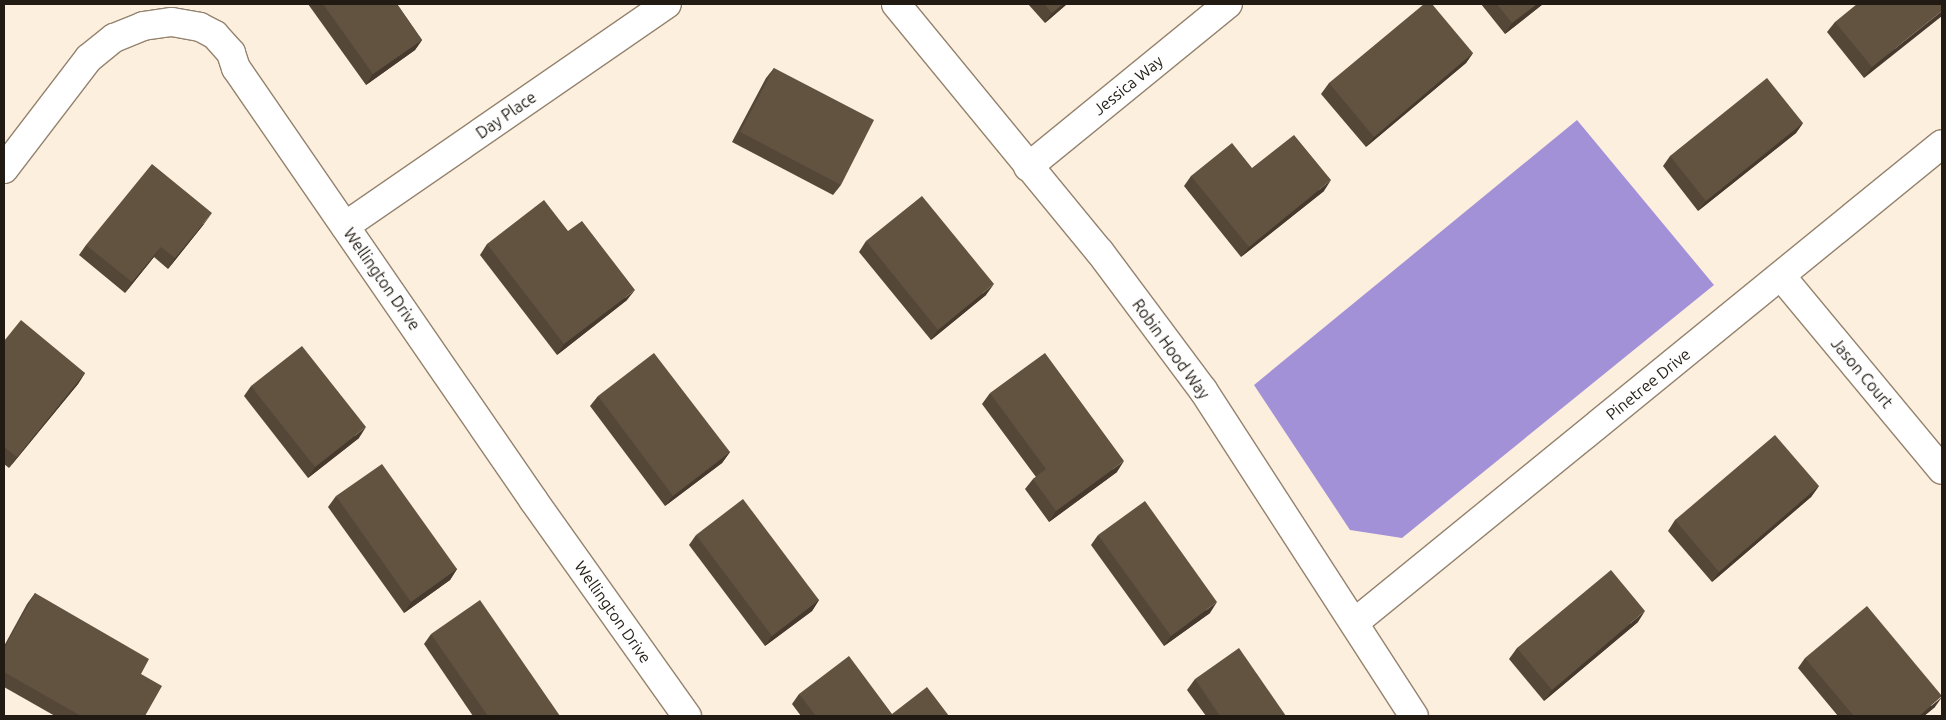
<!DOCTYPE html>
<style>
body{margin:0}
#map{position:relative;width:1946px;height:720px;overflow:hidden;background:#fdefdd;font-family:Ubuntu,sans-serif}
div>[style]{position:absolute}
.water>*{inset:0;background:#a391d8}
.roads{filter:drop-shadow(1px 0 #94836f) drop-shadow(-1px 0 #94836f) drop-shadow(0 1px #94836f) drop-shadow(0 -1px #94836f)}
.street>*{height:28px;margin:-14px;padding:0 14px;transform-origin:14px;border-radius:14px;background:#fff}
.wall>*{inset:0;background:#544737}
.shaded-wall>*{inset:0;background:#453a2d}
.building>*{inset:0;background:#625340}
span{translate:-50% -50%;white-space:nowrap;text-align:center;line-height:1.15;-webkit-text-stroke:5px #fefefe;paint-order:stroke}
.street-label{font-size:16px;color:#221b13}
.frame{position:absolute;inset:0;border:5px solid #221b13;pointer-events:none}
</style>
<div id="map">
<div class="water">
<div style="clip-path:polygon(1577px 120px,1714px 285px,1402px 538px,1350px 530px,1254px 385px)"></div>
</div>
<div class="roads">
<div class="street">
<div style="left:896px;top:4px;width:321px;rotate:50.6deg"></div>
<div style="left:1100px;top:252px;width:172px;rotate:53.3deg"></div>
<div style="left:1203px;top:390px;width:388px;rotate:57.1deg"></div>
<div style="left:1028px;top:167px;width:258px;rotate:-39.2deg"></div>
<div style="left:4px;top:169px;width:140px;rotate:-52.6deg"></div>
<div style="left:89px;top:58px;width:32px;rotate:-39deg"></div>
<div style="left:114px;top:38px;width:31px;rotate:-22deg"></div>
<div style="left:143px;top:26px;width:29px;rotate:-8deg"></div>
<div style="left:172px;top:22px;width:28px;rotate:10deg"></div>
<div style="left:200px;top:27px;width:17px;rotate:28deg"></div>
<div style="left:215px;top:35px;width:24px;rotate:48deg"></div>
<div style="left:231px;top:53px;width:16px;rotate:72deg"></div>
<div style="left:236px;top:68px;width:526px;rotate:55.46deg"></div>
<div style="left:534px;top:501px;width:264px;rotate:54.6deg"></div>
<div style="left:345px;top:226px;width:391px;rotate:-34.6deg"></div>
<div style="left:1781px;top:276px;width:252px;rotate:50.3deg"></div>
<div style="left:1354px;top:623px;width:758px;rotate:-39.17deg"></div>
</div>
</div>
<div class="wall">
<div style="clip-path:polygon(308px 4px,397px 4px,422px 40px,415px 50px,366px 85px)"></div>
<div style="clip-path:polygon(1028px 4px,1067px 4px,1045px 23px)"></div>
<div style="clip-path:polygon(1481px 4px,1543px 4px,1505px 34px)"></div>
<div style="clip-path:polygon(1942px 4px,1864px 78px,1827px 32px,1835px 22px)"></div>
<div style="clip-path:polygon(1473px 53px,1466px 63px,1366px 147px,1321px 94px,1329px 83px)"></div>
<div style="clip-path:polygon(774px 68px,841px 185px,833px 195px,732px 142px,766px 78px)"></div>
<div style="clip-path:polygon(1803px 123px,1796px 133px,1698px 211px,1663px 166px,1670px 156px)"></div>
<div style="clip-path:polygon(1252px 168px,1324px 191px,1241px 257px,1184px 186px,1191px 176px)"></div>
<div style="clip-path:polygon(204px 224px,168px 269px,154px 257px,125px 293px,79px 255px,86px 245px)"></div>
<div style="clip-path:polygon(568px 231px,627px 300px,557px 355px,480px 255px,487px 244px)"></div>
<div style="clip-path:polygon(866px 241px,986px 295px,931px 340px,859px 252px)"></div>
<div style="clip-path:polygon(4px 341px,85px 373px,78px 384px,9px 468px,4px 464px)"></div>
<div style="clip-path:polygon(251px 386px,359px 438px,308px 478px,244px 396px)"></div>
<div style="clip-path:polygon(990px 393px,1117px 472px,1049px 522px,1025px 489px,1033px 479px,1036px 477px,982px 404px)"></div>
<div style="clip-path:polygon(598px 396px,730px 452px,722px 463px,665px 506px,590px 406px)"></div>
<div style="clip-path:polygon(1819px 486px,1811px 497px,1712px 582px,1668px 531px,1675px 520px)"></div>
<div style="clip-path:polygon(336px 496px,457px 569px,450px 580px,404px 613px,328px 507px)"></div>
<div style="clip-path:polygon(696px 535px,819px 600px,812px 611px,765px 646px,689px 545px)"></div>
<div style="clip-path:polygon(1098px 535px,1210px 613px,1164px 646px,1091px 545px)"></div>
<div style="clip-path:polygon(35px 593px,145px 716px,55px 716px,4px 687px,4px 646px,27px 604px)"></div>
<div style="clip-path:polygon(1638px 622px,1544px 701px,1509px 659px,1517px 648px)"></div>
<div style="clip-path:polygon(431px 634px,560px 716px,473px 716px,424px 644px)"></div>
<div style="clip-path:polygon(1805px 658px,1935px 707px,1924px 716px,1838px 716px,1798px 668px)"></div>
<div style="clip-path:polygon(1195px 679px,1286px 716px,1206px 716px,1187px 690px)"></div>
<div style="clip-path:polygon(799px 694px,892px 714px,949px 716px,801px 716px,792px 704px)"></div>
</div>
<div class="shaded-wall">
<div style="clip-path:polygon(1063px 4px,1067px 4px,1045px 23px,1052px 13px)"></div>
<div style="clip-path:polygon(1537px 4px,1543px 4px,1505px 34px,1512px 23px)"></div>
<div style="clip-path:polygon(1942px 11px,1942px 16px,1864px 78px,1872px 67px)"></div>
<div style="clip-path:polygon(422px 40px,415px 50px,366px 85px,373px 74px)"></div>
<div style="clip-path:polygon(1473px 53px,1466px 63px,1366px 147px,1374px 137px)"></div>
<div style="clip-path:polygon(1803px 123px,1796px 133px,1698px 211px,1706px 201px)"></div>
<div style="clip-path:polygon(1331px 180px,1324px 191px,1241px 257px,1249px 247px)"></div>
<div style="clip-path:polygon(212px 213px,204px 224px,168px 269px,175px 258px)"></div>
<div style="clip-path:polygon(161px 247px,154px 257px,125px 293px,132px 282px)"></div>
<div style="clip-path:polygon(994px 284px,986px 295px,931px 340px,938px 330px)"></div>
<div style="clip-path:polygon(635px 290px,627px 300px,557px 355px,564px 344px)"></div>
<div style="clip-path:polygon(85px 373px,78px 384px,9px 468px,17px 457px)"></div>
<div style="clip-path:polygon(366px 427px,359px 438px,308px 478px,315px 467px)"></div>
<div style="clip-path:polygon(730px 452px,722px 463px,665px 506px,673px 496px)"></div>
<div style="clip-path:polygon(1124px 461px,1117px 472px,1049px 522px,1056px 511px)"></div>
<div style="clip-path:polygon(1819px 486px,1811px 497px,1712px 582px,1719px 572px)"></div>
<div style="clip-path:polygon(457px 569px,450px 580px,404px 613px,411px 602px)"></div>
<div style="clip-path:polygon(819px 600px,812px 611px,765px 646px,772px 636px)"></div>
<div style="clip-path:polygon(1217px 602px,1210px 613px,1164px 646px,1171px 636px)"></div>
<div style="clip-path:polygon(1645px 611px,1638px 622px,1544px 701px,1552px 690px)"></div>
<div style="clip-path:polygon(1942px 697px,1935px 707px,1924px 716px,1919px 716px)"></div>
</div>
<div class="building">
<div style="clip-path:polygon(323px 4px,397px 4px,422px 40px,373px 74px)"></div>
<div style="clip-path:polygon(1044px 4px,1063px 4px,1052px 13px)"></div>
<div style="clip-path:polygon(1424px 4px,1432px 4px,1473px 53px,1374px 137px,1329px 83px)"></div>
<div style="clip-path:polygon(1497px 4px,1537px 4px,1512px 23px)"></div>
<div style="clip-path:polygon(1857px 4px,1942px 4px,1942px 11px,1872px 67px,1835px 22px)"></div>
<div style="clip-path:polygon(774px 68px,874px 120px,841px 185px,740px 132px)"></div>
<div style="clip-path:polygon(1767px 78px,1803px 123px,1706px 201px,1670px 156px)"></div>
<div style="clip-path:polygon(1294px 135px,1331px 180px,1249px 247px,1191px 176px,1232px 143px,1252px 168px)"></div>
<div style="clip-path:polygon(152px 164px,212px 213px,175px 258px,161px 247px,132px 282px,86px 245px)"></div>
<div style="clip-path:polygon(922px 196px,994px 284px,938px 330px,866px 241px)"></div>
<div style="clip-path:polygon(544px 200px,568px 231px,582px 221px,635px 290px,564px 344px,487px 244px)"></div>
<div style="clip-path:polygon(21px 320px,85px 373px,17px 457px,4px 447px,4px 341px)"></div>
<div style="clip-path:polygon(302px 346px,366px 427px,315px 467px,251px 386px)"></div>
<div style="clip-path:polygon(654px 353px,730px 452px,673px 496px,598px 396px)"></div>
<div style="clip-path:polygon(1045px 353px,1124px 461px,1056px 511px,1033px 479px,1046px 469px,990px 393px)"></div>
<div style="clip-path:polygon(1775px 435px,1819px 486px,1719px 572px,1675px 520px)"></div>
<div style="clip-path:polygon(382px 464px,457px 569px,411px 602px,336px 496px)"></div>
<div style="clip-path:polygon(743px 499px,819px 600px,772px 636px,696px 535px)"></div>
<div style="clip-path:polygon(1145px 501px,1217px 602px,1171px 636px,1098px 535px)"></div>
<div style="clip-path:polygon(1611px 570px,1645px 611px,1552px 690px,1517px 648px)"></div>
<div style="clip-path:polygon(35px 593px,149px 659px,141px 674px,162px 686px,145px 716px,81px 716px,4px 672px,4px 648px)"></div>
<div style="clip-path:polygon(480px 600px,560px 716px,488px 716px,431px 634px)"></div>
<div style="clip-path:polygon(1867px 606px,1942px 696px,1919px 716px,1854px 716px,1805px 658px)"></div>
<div style="clip-path:polygon(1239px 648px,1286px 716px,1220px 716px,1195px 679px)"></div>
<div style="clip-path:polygon(849px 656px,892px 714px,927px 687px,949px 716px,816px 716px,799px 694px)"></div>
</div>
<div class="street-label">
<span style="left:1128px;top:85px;rotate:-39deg">Jessica Way</span>
<span style="left:506px;top:115px;rotate:-35deg">Day Place</span>
<span style="left:382px;top:279px;rotate:55deg">Wellington Drive</span>
<span style="left:1171px;top:349px;rotate:54deg">Robin Hood Way</span>
<span style="left:1862px;top:373px;rotate:50deg">Jason Court</span>
<span style="left:1648px;top:384px;rotate:-39deg">Pinetree Drive</span>
<span style="left:613px;top:612px;rotate:55deg">Wellington Drive</span>
</div>
<div class="frame"></div>
</div>
